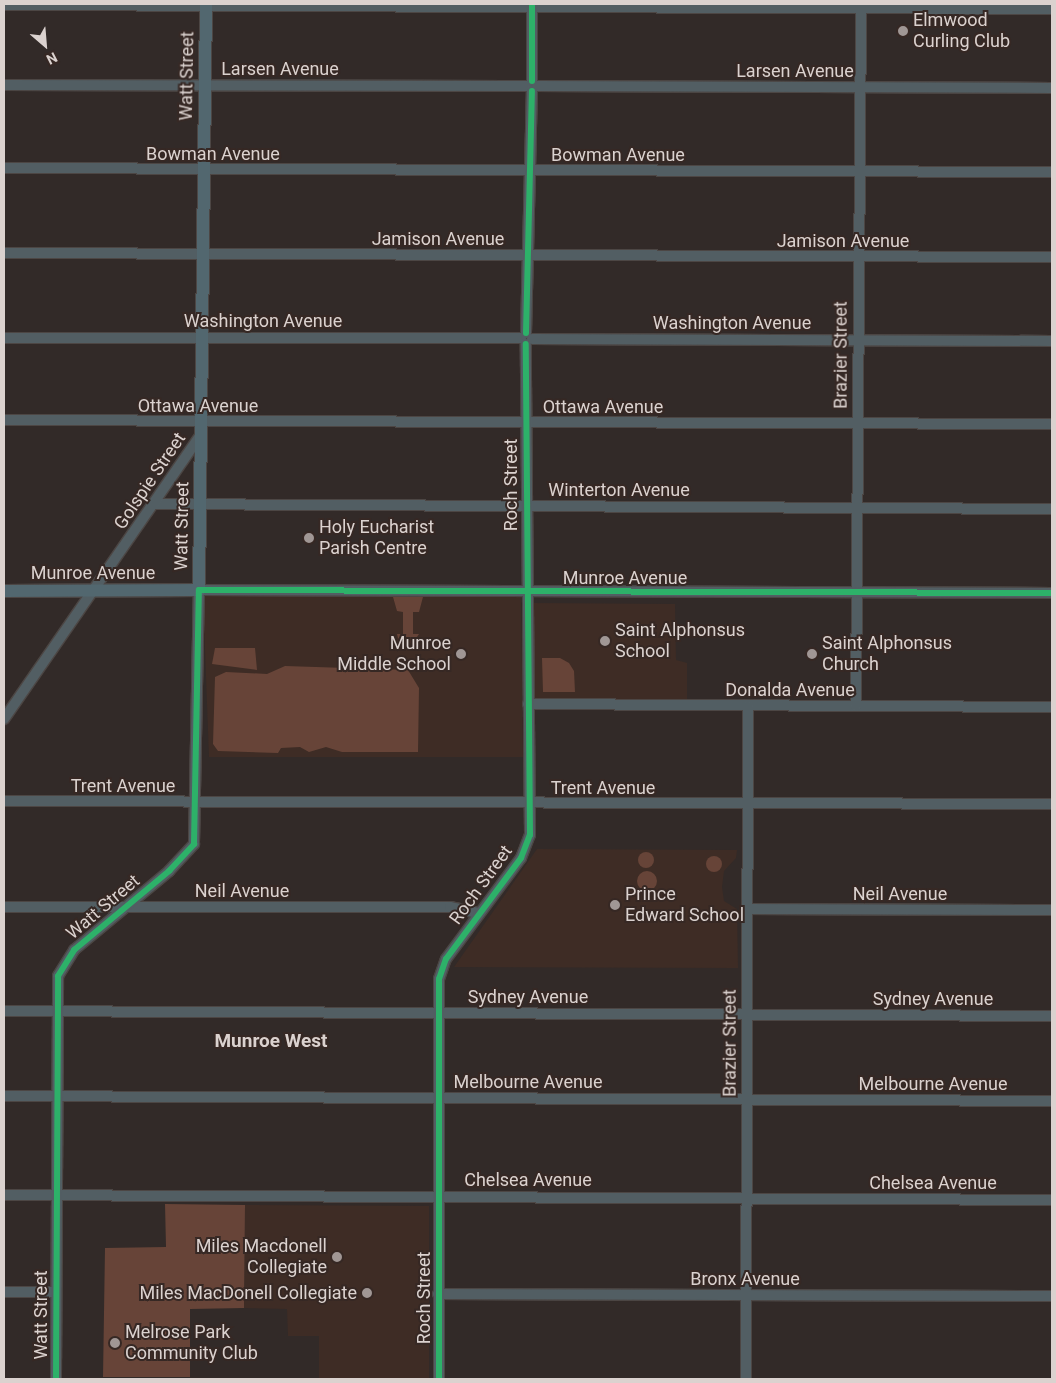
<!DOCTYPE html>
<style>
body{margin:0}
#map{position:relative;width:1056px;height:1383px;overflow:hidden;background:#322a28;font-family:Roboto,sans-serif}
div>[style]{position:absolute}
.built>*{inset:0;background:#3e2c25}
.green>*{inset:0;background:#674438}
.round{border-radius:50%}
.roads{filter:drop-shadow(1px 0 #4c4644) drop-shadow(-1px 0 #4c4644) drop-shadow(0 1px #4c4644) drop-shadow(0 -1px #4c4644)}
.minor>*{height:10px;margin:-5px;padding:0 5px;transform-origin:5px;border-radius:5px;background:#525e63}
.major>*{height:12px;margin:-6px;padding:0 6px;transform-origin:6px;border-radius:6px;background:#52676f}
.cycleway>*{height:6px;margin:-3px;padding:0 3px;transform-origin:3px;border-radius:3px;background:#2db169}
.dots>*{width:14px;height:14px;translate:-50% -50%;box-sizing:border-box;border:2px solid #362824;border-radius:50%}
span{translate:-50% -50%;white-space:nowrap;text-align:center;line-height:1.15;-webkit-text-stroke:4px #362824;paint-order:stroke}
.poi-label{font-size:18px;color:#dbd2cf}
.left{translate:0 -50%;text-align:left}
.right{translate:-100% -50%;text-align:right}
.street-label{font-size:18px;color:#dbd2cf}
.neighbourhood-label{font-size:19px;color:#dbd2cf;font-weight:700}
.frame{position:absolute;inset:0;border:5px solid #dbd2cf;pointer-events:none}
.north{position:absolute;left:20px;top:20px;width:50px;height:50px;-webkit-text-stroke:4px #362824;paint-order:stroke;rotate:153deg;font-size:14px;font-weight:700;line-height:20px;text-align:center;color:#dbd2cf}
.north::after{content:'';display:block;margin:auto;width:18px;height:22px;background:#dbd2cf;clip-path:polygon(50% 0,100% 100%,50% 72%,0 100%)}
</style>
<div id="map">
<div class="built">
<div style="clip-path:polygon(521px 595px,523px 757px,209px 757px,203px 596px)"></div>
<div style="clip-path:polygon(533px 603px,675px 604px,676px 660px,687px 663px,687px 701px,535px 700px)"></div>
<div style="clip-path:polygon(537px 849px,737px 850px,736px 858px,724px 871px,722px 887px,724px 901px,737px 909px,738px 968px,454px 967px)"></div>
<div style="clip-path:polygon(245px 1205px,429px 1206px,429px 1379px,319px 1379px,319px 1336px,288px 1336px,287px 1309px,244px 1308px)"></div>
</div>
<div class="green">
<div style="clip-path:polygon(393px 597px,423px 597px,419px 612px,413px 612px,413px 634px,419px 634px,413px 643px,404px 644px,398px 638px,397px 634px,403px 634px,403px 612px,397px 611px)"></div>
<div style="clip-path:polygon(215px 648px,255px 648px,257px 670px,212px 664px)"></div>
<div style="clip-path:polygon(542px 658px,560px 658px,569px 663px,574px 671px,575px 692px,543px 692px)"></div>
<div style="clip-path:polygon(285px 666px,408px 670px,419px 688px,418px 752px,342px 752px,326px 747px,309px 752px,300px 747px,281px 748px,278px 753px,218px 751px,213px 744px,215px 677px,226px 672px,267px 674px)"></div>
<div class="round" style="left:638px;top:852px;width:16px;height:16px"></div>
<div class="round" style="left:706px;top:856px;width:16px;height:16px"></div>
<div class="round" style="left:637px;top:871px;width:20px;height:20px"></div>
<div style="clip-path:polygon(165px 1204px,245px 1205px,244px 1308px,190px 1309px,190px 1377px,103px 1377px,105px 1248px,166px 1247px)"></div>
</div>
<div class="roads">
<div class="minor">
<div style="left:4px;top:5px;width:1048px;rotate:0.22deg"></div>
<div style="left:532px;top:81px;width:77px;rotate:-90deg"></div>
<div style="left:4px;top:85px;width:523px;rotate:0.11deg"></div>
<div style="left:537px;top:86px;width:515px;rotate:0.22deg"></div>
<div style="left:4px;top:168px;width:1048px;rotate:0.22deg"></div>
<div style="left:4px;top:253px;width:1048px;rotate:0.22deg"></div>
<div style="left:526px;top:333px;width:242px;rotate:-88.6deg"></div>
<div style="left:4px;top:338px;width:517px"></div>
<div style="left:532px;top:339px;width:520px;rotate:0.22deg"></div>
<div style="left:4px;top:420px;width:1048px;rotate:0.22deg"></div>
<div style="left:155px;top:504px;width:897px;rotate:0.32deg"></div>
<div style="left:528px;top:704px;width:524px;rotate:0.33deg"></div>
<div style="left:856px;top:706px;width:702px;rotate:-89.59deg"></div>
<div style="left:4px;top:719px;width:343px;rotate:-55.3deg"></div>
<div style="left:4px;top:801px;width:1048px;rotate:0.16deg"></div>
<div style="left:4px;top:907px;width:446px"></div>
<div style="left:450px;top:907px;width:30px;rotate:12deg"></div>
<div style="left:747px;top:909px;width:305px;rotate:0.2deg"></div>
<div style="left:4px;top:1011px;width:1048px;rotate:0.27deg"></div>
<div style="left:4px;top:1096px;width:1048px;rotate:0.27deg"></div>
<div style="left:4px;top:1195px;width:1048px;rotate:0.27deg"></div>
<div style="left:4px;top:1292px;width:51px"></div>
<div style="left:438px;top:1294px;width:614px;rotate:0.19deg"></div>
<div style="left:56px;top:1379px;width:403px;rotate:-89.7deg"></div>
<div style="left:58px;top:976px;width:31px;rotate:-58deg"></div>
<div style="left:74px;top:950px;width:124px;rotate:-39.7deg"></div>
<div style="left:169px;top:871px;width:37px;rotate:-47deg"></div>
<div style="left:194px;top:844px;width:254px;rotate:-88.9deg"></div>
<div style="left:199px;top:590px;width:853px;rotate:0.2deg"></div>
<div style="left:439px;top:1379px;width:400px;rotate:-90deg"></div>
<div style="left:439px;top:979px;width:21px;rotate:-71deg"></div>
<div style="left:446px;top:959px;width:126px;rotate:-53.4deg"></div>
<div style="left:521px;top:858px;width:25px;rotate:-69deg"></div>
<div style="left:530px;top:835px;width:491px;rotate:-90.5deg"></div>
<div style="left:746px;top:1379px;width:673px;rotate:-89.83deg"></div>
</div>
<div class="major">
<div style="left:4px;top:591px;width:195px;rotate:-0.3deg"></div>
<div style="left:199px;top:590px;width:586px;rotate:-89.32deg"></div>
</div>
</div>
<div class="cycleway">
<div style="left:532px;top:81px;width:77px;rotate:-90deg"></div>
<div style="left:526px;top:333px;width:242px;rotate:-88.6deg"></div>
<div style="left:56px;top:1379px;width:403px;rotate:-89.7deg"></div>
<div style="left:58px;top:976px;width:31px;rotate:-58deg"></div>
<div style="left:74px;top:950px;width:124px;rotate:-39.7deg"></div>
<div style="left:169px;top:871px;width:37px;rotate:-47deg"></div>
<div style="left:194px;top:844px;width:254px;rotate:-88.9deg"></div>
<div style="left:199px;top:590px;width:853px;rotate:0.2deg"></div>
<div style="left:439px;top:1379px;width:400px;rotate:-90deg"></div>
<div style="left:439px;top:979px;width:21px;rotate:-71deg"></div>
<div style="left:446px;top:959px;width:126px;rotate:-53.4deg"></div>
<div style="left:521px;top:858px;width:25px;rotate:-69deg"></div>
<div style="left:530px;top:835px;width:491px;rotate:-90.5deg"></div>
</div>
<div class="dots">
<div style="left:903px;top:31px;background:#a09795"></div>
<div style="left:309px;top:538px;background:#a09795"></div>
<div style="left:605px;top:641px;background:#a09795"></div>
<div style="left:461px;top:654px;background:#a09795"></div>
<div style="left:812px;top:654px;background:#a09795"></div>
<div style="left:615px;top:905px;background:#a09795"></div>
<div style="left:337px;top:1257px;background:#a09795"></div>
<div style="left:367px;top:1293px;background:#a09795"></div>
<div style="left:115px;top:1343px;background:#a09795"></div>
</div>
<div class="poi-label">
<span class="left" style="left:913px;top:31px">Elmwood<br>Curling Club</span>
<span class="left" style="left:319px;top:538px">Holy Eucharist<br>Parish Centre</span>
<span class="left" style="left:615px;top:641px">Saint Alphonsus<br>School</span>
<span class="right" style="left:451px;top:654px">Munroe<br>Middle School</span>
<span class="left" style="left:822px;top:654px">Saint Alphonsus<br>Church</span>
<span class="left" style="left:625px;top:905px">Prince<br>Edward School</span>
<span class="right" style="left:327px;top:1257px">Miles Macdonell<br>Collegiate</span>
<span class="right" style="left:357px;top:1293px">Miles MacDonell Collegiate</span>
<span class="left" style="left:125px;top:1343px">Melrose Park<br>Community Club</span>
</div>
<div class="street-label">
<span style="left:280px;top:69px">Larsen Avenue</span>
<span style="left:795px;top:71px">Larsen Avenue</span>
<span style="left:187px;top:76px;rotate:-89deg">Watt Street</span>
<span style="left:213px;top:154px">Bowman Avenue</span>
<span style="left:618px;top:155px">Bowman Avenue</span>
<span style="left:438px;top:239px">Jamison Avenue</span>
<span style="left:843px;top:241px">Jamison Avenue</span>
<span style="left:263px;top:321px">Washington Avenue</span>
<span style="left:732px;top:323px">Washington Avenue</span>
<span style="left:841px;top:355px;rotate:-90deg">Brazier Street</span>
<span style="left:198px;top:406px">Ottawa Avenue</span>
<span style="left:603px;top:407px">Ottawa Avenue</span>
<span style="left:150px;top:481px;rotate:-56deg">Golspie Street</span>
<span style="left:511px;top:485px;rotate:-90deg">Roch Street</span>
<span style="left:619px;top:490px">Winterton Avenue</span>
<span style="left:182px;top:526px;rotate:-89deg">Watt Street</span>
<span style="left:93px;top:573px">Munroe Avenue</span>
<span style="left:625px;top:578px">Munroe Avenue</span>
<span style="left:790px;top:690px">Donalda Avenue</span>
<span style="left:123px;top:786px">Trent Avenue</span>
<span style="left:603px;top:788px">Trent Avenue</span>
<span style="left:481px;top:885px;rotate:-54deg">Roch Street</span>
<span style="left:242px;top:891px">Neil Avenue</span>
<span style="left:900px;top:894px">Neil Avenue</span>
<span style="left:103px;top:907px;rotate:-40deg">Watt Street</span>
<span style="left:528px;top:997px">Sydney Avenue</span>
<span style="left:933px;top:999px">Sydney Avenue</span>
<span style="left:730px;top:1043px;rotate:-90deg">Brazier Street</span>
<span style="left:528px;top:1082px">Melbourne Avenue</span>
<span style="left:933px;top:1084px">Melbourne Avenue</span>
<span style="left:528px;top:1180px">Chelsea Avenue</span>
<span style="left:933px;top:1183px">Chelsea Avenue</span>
<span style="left:745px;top:1279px">Bronx Avenue</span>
<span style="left:424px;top:1298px;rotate:-90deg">Roch Street</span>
<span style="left:41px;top:1315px;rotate:-90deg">Watt Street</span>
</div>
<div class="neighbourhood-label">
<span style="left:271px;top:1041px">Munroe West</span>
</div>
<div class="frame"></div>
<div class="north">N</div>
</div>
